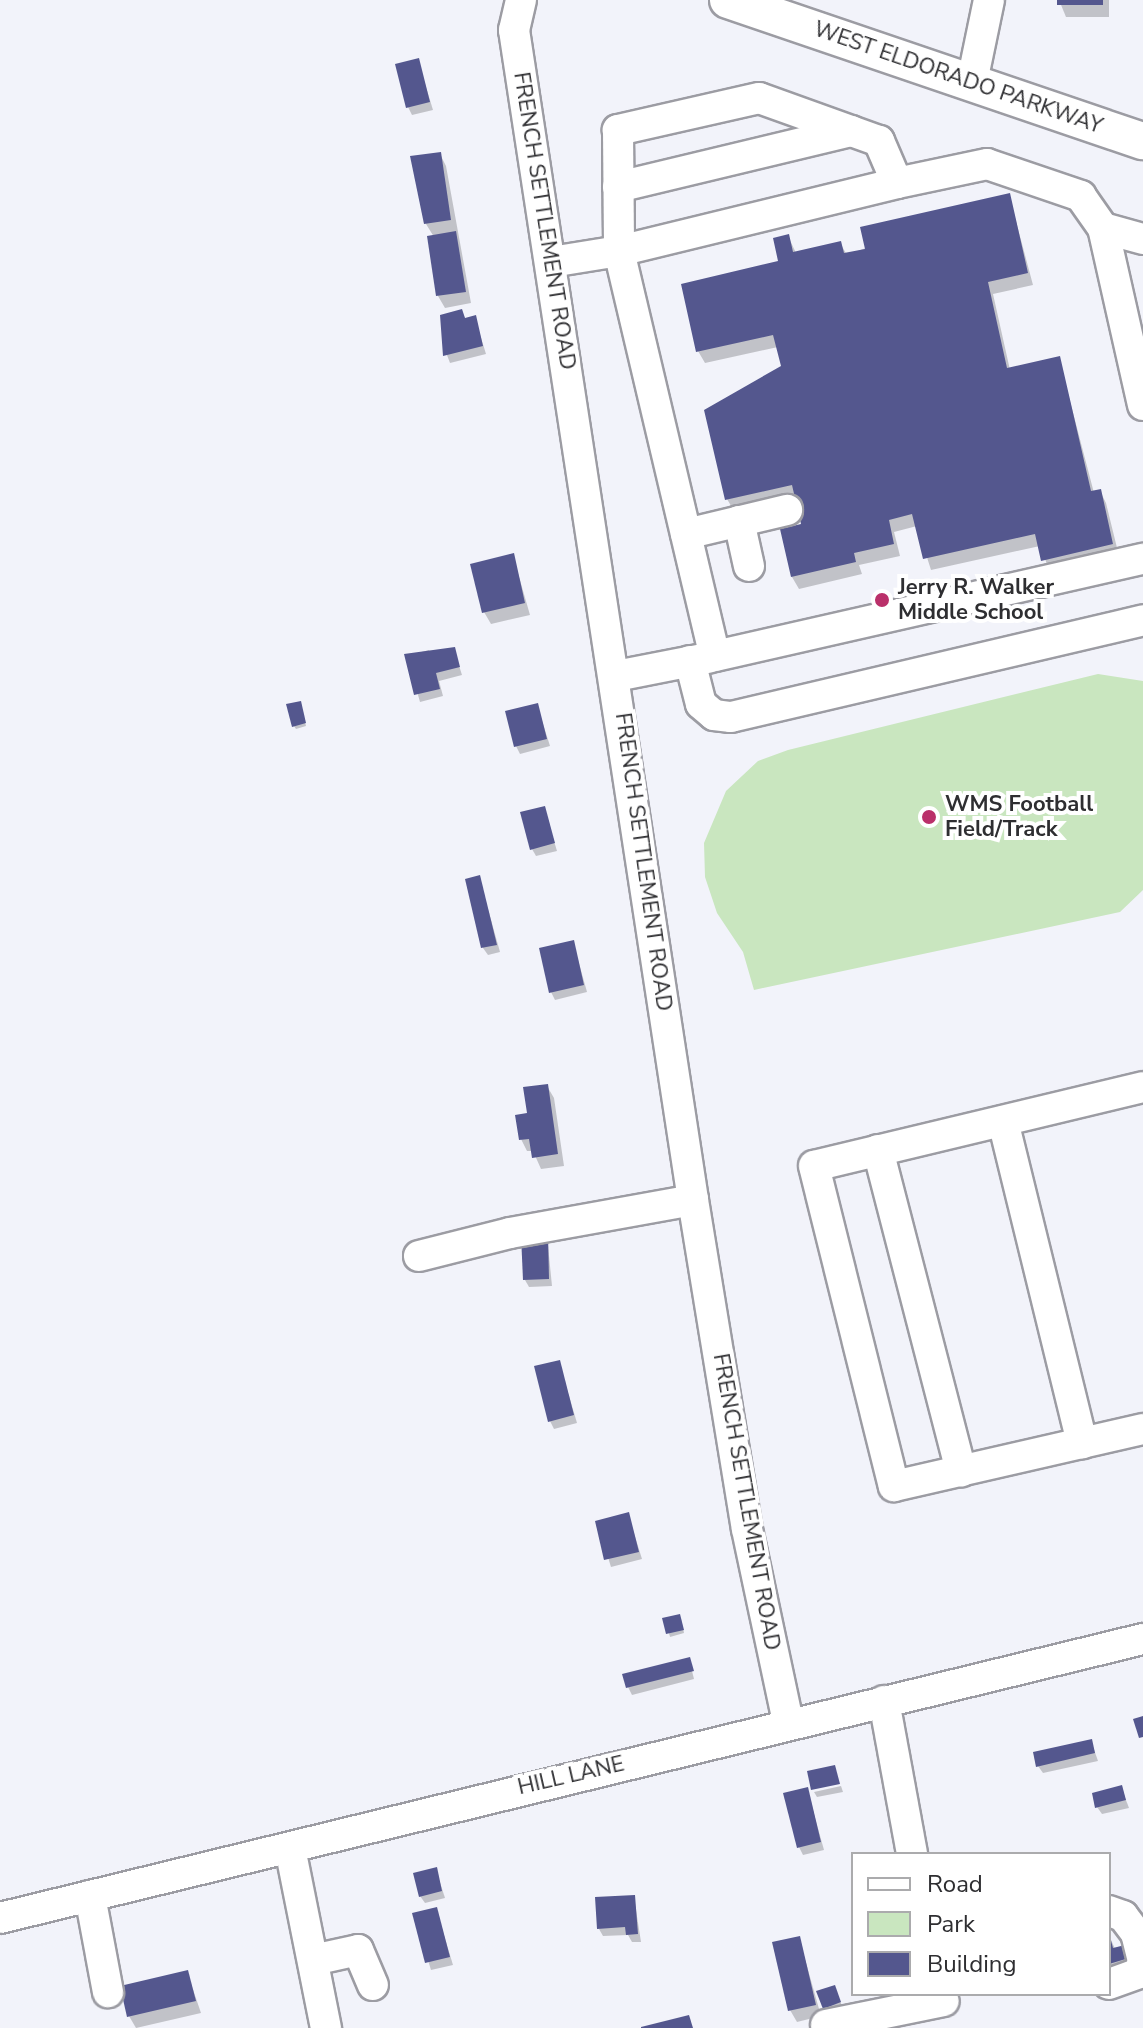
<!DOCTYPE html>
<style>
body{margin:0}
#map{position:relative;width:1143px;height:2028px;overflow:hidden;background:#f2f3fa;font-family:"Nunito Sans",sans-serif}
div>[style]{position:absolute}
.green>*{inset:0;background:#c9e6bf}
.shadow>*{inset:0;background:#0003}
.building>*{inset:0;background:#54578e}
.roads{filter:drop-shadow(2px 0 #9c9ca3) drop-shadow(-2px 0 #9c9ca3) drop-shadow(0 2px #9c9ca3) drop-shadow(0 -2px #9c9ca3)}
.minor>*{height:30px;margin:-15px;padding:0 15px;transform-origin:15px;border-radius:15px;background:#fff}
.major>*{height:36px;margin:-18px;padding:0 18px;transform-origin:18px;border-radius:18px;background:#fff}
.dots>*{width:22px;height:22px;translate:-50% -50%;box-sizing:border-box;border:4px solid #fff;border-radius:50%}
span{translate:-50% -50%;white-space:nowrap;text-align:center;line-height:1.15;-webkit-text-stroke:8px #fff;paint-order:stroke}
.street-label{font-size:22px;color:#2e2e31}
.poi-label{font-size:22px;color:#2e2e31;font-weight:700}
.left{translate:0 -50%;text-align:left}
.legend{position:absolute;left:851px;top:1852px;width:260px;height:144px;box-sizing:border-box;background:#fff;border:2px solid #ababad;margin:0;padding:10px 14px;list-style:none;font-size:24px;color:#2e2e31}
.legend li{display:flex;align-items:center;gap:16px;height:40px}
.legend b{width:40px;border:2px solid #ababad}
</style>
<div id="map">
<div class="green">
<div style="clip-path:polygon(1098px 674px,1143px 681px,1143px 890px,1120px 912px,754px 990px,743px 952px,717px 913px,705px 877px,704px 843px,726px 791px,758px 761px,788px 750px)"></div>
</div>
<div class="shadow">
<div style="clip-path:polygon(1059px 0,1109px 0,1109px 17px,1066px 17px)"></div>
<div style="clip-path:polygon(418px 61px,433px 110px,412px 115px,408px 107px)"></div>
<div style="clip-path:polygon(440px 154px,446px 166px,471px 303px,445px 308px,438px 296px,434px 237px,426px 224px)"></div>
<div style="clip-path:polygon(1009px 195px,1033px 285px,993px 294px,1010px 370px,1059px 359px,1094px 493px,1100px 491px,1106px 503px,1119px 556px,1050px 572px,1040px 546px,931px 570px,917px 526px,894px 532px,900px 556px,859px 565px,862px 574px,799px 589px,792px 577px,803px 526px,797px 497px,734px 511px,727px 499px,783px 367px,778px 347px,705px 363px,698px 351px,781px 263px,788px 236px,796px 253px,840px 243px,847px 255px)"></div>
<div style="clip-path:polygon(461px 311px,466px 320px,475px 318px,486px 354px,450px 363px,442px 342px,448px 341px)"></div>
<div style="clip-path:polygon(513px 556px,530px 615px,491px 624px,484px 612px)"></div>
<div style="clip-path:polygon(429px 650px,431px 655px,454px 650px,462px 675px,439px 681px,443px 696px,420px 702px,407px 656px)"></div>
<div style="clip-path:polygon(537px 705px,550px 746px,520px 754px,516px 746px)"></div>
<div style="clip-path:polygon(301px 706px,306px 726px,296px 729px,294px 726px)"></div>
<div style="clip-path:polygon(544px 808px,557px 851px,536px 856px,532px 849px)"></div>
<div style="clip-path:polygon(479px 877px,500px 952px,488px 955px,483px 948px)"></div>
<div style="clip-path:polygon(573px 942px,587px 992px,555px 1000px,551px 992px)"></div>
<div style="clip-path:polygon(547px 1086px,554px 1098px,564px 1166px,541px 1169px,533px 1151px,527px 1151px,521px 1139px)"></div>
<div style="clip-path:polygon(547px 1236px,552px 1286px,529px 1287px,525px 1280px)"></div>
<div style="clip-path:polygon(559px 1362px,577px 1423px,554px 1429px,550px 1421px)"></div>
<div style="clip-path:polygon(628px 1514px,642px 1559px,611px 1567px,597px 1522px)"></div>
<div style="clip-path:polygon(665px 1619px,681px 1619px,684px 1633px,670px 1637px)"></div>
<div style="clip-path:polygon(689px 1659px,694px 1679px,632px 1695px,628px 1687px)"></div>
<div style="clip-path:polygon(1091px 1741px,1098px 1761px,1043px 1773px,1038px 1766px)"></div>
<div style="clip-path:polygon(841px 1786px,843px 1792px,817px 1797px,814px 1792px)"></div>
<div style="clip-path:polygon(1121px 1787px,1129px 1808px,1102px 1814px,1097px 1807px)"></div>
<div style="clip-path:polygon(807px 1789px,824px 1850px,803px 1855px,799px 1847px)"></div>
<div style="clip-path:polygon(436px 1870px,445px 1898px,425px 1903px,420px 1896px)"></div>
<div style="clip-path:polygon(634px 1897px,641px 1942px,632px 1942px,628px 1935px,603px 1936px,599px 1929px)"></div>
<div style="clip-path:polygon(436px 1909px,453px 1965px,431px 1970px,414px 1915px)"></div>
<div style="clip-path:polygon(1109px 1935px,1115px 1949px,1124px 1947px,1134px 1970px,1109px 1977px)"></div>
<div style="clip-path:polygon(799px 1938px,821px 2016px,797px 2022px,790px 2010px)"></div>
<div style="clip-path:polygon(187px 1972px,201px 2013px,136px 2028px,129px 2016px)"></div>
<div style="clip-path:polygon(836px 1990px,842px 2006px,826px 2011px,824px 2008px)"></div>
</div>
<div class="building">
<div style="clip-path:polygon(1057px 0,1103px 0,1103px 5px,1057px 5px)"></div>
<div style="clip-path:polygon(419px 58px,430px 102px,406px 108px,395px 64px)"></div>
<div style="clip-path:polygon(441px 152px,451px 220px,424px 224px,410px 156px)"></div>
<div style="clip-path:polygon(1010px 193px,1028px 273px,988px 282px,1007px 368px,1060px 356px,1091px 491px,1101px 489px,1113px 544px,1041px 561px,1035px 534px,923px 559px,912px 514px,889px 520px,894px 544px,854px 553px,856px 562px,791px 577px,780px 529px,801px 524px,792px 485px,725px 500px,704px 410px,781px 366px,773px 335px,696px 352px,681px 284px,778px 261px,773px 238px,789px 234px,793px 252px,841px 241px,844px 253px,865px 249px,860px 227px)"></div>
<div style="clip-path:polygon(456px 231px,466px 292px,436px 296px,427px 236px)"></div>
<div style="clip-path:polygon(462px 309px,465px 318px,476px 315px,483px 346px,443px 356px,440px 315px)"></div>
<div style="clip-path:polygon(514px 553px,525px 603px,482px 613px,470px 564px)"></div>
<div style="clip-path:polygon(455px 647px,460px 667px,436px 673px,440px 689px,414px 695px,404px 654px)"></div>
<div style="clip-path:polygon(301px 701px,306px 723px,292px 727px,286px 704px)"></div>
<div style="clip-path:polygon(538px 703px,547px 739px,514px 747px,505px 711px)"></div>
<div style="clip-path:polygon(545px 806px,555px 843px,530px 850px,520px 812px)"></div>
<div style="clip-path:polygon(480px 875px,497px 945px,481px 948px,465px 879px)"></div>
<div style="clip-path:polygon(574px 940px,584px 985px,549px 993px,539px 948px)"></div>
<div style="clip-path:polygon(548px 1084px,558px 1154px,532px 1158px,529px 1139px,519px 1140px,515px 1115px,527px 1113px,523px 1087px)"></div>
<div style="clip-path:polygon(548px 1234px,549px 1279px,523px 1280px,521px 1235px)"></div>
<div style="clip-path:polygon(560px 1360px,574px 1415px,548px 1422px,534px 1366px)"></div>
<div style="clip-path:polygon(629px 1512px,639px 1552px,604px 1560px,595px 1521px)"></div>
<div style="clip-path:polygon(680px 1614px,684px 1630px,666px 1634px,662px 1618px)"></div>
<div style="clip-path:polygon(690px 1657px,694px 1671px,626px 1688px,622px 1674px)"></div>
<div style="clip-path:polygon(1143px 1716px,1143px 1737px,1139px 1738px,1133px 1719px)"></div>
<div style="clip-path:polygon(1092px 1739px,1095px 1753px,1036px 1767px,1033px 1752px)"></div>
<div style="clip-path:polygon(835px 1765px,840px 1784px,811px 1790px,807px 1771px)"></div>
<div style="clip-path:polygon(1122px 1785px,1126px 1800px,1095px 1808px,1092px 1793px)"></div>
<div style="clip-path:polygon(808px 1787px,821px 1842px,797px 1848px,783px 1793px)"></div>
<div style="clip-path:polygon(437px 1867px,442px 1891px,419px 1897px,413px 1873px)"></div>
<div style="clip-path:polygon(635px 1895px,638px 1934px,626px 1935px,625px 1927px,597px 1929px,595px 1897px)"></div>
<div style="clip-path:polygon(437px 1907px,450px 1957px,425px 1963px,412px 1913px)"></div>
<div style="clip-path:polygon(800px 1936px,816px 2005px,788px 2011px,772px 1942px)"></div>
<div style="clip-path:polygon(1110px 1937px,1113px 1948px,1125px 1945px,1129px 1958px,1109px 1964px)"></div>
<div style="clip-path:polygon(188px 1970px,196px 2001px,127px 2017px,120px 1986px)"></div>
<div style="clip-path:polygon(835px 1985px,841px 2002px,823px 2009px,816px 1991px)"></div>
<div style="clip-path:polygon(689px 2015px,693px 2028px,641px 2028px,641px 2027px)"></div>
</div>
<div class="roads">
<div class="minor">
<div style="left:521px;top:0;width:31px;rotate:103deg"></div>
<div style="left:514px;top:30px;width:1184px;rotate:81.3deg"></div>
<div style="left:693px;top:1200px;width:333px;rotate:80.7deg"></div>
<div style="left:747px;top:1529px;width:197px;rotate:78deg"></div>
<div style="left:972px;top:82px;width:84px;rotate:-78.3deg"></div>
<div style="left:618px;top:187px;width:240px;rotate:-13.5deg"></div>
<div style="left:1103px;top:228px;width:41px;rotate:15.4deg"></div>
<div style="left:551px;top:262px;width:69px;rotate:-9.2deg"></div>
<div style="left:619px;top:251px;width:286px;rotate:-13.7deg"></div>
<div style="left:1143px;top:405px;width:181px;rotate:-102.7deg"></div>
<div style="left:1103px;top:228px;width:39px;rotate:-125deg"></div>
<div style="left:1081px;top:196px;width:99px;rotate:-161.2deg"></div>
<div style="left:987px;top:164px;width:92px;rotate:168.1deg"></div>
<div style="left:897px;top:183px;width:46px;rotate:-113.2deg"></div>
<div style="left:879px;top:141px;width:127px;rotate:-160.3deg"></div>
<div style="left:759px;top:98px;width:145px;rotate:167.2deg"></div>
<div style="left:618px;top:130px;width:121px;rotate:89.5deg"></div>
<div style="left:619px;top:251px;width:416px;rotate:76.7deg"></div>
<div style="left:715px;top:656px;width:439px;rotate:-12.8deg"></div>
<div style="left:739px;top:521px;width:46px;rotate:77.5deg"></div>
<div style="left:686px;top:534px;width:104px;rotate:-13.4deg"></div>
<div style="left:690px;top:661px;width:44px;rotate:75.7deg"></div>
<div style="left:701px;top:704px;width:17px;rotate:40deg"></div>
<div style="left:714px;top:715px;width:17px;rotate:7deg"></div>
<div style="left:731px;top:717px;width:423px;rotate:-13.2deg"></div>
<div style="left:616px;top:676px;width:94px;rotate:-11.1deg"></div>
<div style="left:1143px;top:1087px;width:338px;rotate:166.5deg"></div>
<div style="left:814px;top:1166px;width:330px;rotate:76deg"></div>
<div style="left:894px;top:1486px;width:255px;rotate:-12.9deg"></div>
<div style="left:1003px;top:1121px;width:332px;rotate:76.2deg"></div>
<div style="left:878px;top:1150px;width:332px;rotate:75.5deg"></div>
<div style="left:419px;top:1256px;width:94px;rotate:-14.2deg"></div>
<div style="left:510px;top:1233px;width:186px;rotate:-10.2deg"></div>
<div style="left:884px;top:1701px;width:156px;rotate:79.6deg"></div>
<div style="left:290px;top:1848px;width:184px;rotate:78.7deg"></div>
<div style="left:90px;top:1896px;width:98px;rotate:79.4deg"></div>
<div style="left:1109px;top:1911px;width:15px;rotate:20deg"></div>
<div style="left:1123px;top:1916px;width:21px;rotate:53deg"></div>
<div style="left:1136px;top:1933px;width:30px;rotate:76deg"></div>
<div style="left:0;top:1918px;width:1177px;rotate:-13.72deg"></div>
<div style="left:313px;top:1960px;width:46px;rotate:-12.5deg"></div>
<div style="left:358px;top:1950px;width:38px;rotate:67deg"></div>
<div style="left:1109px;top:1984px;width:32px;rotate:-20deg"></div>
<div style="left:1139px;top:1973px;width:12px;rotate:-70deg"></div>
<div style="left:826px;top:2025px;width:120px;rotate:-11.5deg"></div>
</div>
<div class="major">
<div style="left:728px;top:0;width:438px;rotate:18.8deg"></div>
</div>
</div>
<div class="dots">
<div style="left:882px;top:600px;background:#ba306a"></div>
<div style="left:929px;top:817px;background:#ba306a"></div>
</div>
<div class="street-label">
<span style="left:958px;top:78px;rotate:19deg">WEST ELDORADO PARKWAY</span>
<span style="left:544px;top:221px;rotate:81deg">FRENCH SETTLEMENT ROAD</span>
<span style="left:643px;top:862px;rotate:82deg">FRENCH SETTLEMENT ROAD</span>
<span style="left:746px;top:1502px;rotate:80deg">FRENCH SETTLEMENT ROAD</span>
<span style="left:571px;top:1776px;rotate:-13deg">HILL LANE</span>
</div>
<div class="poi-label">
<span class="left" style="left:898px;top:600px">Jerry R. Walker<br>Middle School</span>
<span class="left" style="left:945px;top:817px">WMS Football<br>Field/Track</span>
</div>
<ul class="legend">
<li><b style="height:10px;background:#fff"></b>Road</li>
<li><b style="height:22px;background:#c9e6bf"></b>Park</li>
<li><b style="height:22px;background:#54578e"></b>Building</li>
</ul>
</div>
